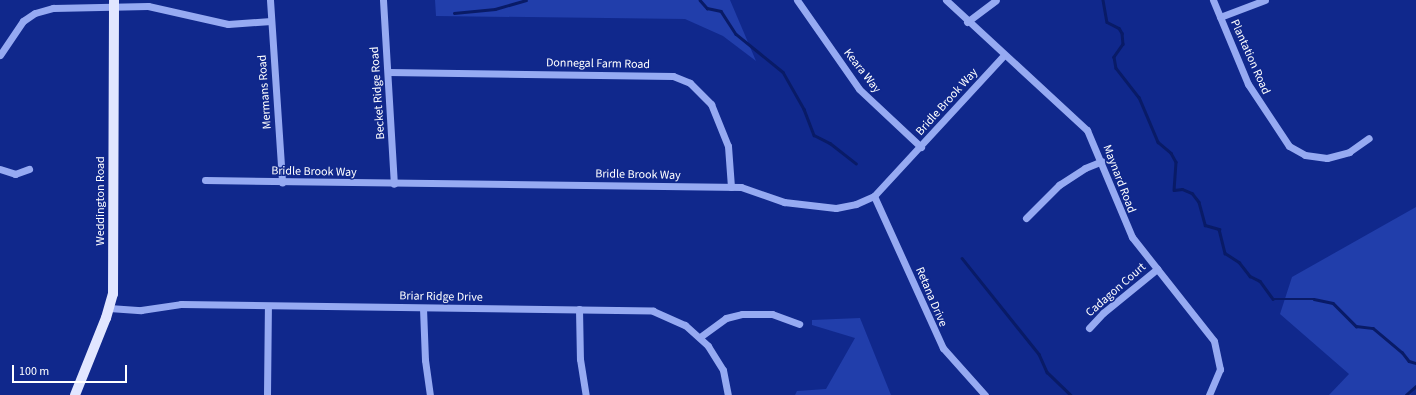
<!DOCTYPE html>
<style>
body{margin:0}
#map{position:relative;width:1416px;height:395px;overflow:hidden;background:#10288c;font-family:"Source Sans 3",sans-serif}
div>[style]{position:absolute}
.green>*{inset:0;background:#213eab}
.stream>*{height:2.5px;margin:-1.25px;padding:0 1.25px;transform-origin:1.25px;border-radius:1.25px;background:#091b67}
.minor>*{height:7px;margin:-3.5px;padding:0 3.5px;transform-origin:3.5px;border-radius:3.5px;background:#96aaf2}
.major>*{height:10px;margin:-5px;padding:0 5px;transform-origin:5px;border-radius:5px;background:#e1e6ff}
span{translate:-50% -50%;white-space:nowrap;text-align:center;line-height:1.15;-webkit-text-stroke:3px #10288c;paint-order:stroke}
.street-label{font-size:12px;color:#fff}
.scale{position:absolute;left:12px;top:365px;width:115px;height:18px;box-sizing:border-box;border:2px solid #fff;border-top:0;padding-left:5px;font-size:12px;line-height:14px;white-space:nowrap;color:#fff;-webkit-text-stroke:3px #10288c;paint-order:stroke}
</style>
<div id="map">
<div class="green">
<div style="clip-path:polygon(435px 0,730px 0,756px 61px,723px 36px,685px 19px,436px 16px)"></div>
<div style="clip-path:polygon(1416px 207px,1416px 388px,1410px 395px,1329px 395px,1349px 374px,1280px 314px,1292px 277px)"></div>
<div style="clip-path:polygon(860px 318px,891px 395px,795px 395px,797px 391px,826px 389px,855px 338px,812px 325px,812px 320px)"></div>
</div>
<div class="stream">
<div style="left:700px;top:0;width:11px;rotate:49deg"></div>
<div style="left:707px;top:8px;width:14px;rotate:12deg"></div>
<div style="left:721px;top:11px;width:27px;rotate:57deg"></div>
<div style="left:736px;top:34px;width:60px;rotate:39deg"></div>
<div style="left:783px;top:72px;width:43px;rotate:60.4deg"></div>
<div style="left:804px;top:109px;width:28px;rotate:69deg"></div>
<div style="left:814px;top:135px;width:18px;rotate:27deg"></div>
<div style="left:830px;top:143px;width:33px;rotate:38deg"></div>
<div style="left:1103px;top:0;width:22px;rotate:80deg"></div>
<div style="left:1107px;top:22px;width:13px;rotate:27deg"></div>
<div style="left:1119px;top:28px;width:6px;rotate:59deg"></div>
<div style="left:1122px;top:33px;width:11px;rotate:85deg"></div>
<div style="left:1123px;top:44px;width:16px;rotate:125deg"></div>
<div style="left:1114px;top:57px;width:11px;rotate:80deg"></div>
<div style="left:1116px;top:68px;width:37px;rotate:52deg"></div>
<div style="left:1139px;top:97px;width:49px;rotate:67.1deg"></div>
<div style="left:1158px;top:142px;width:17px;rotate:40deg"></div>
<div style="left:1171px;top:153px;width:10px;rotate:61deg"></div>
<div style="left:1176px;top:162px;width:28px;rotate:94deg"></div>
<div style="left:1174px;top:190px;width:8px;rotate:-7deg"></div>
<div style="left:1182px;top:189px;width:11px;rotate:22deg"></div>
<div style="left:1192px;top:193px;width:11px;rotate:52deg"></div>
<div style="left:1199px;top:202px;width:24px;rotate:75deg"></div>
<div style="left:1205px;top:225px;width:15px;rotate:16deg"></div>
<div style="left:1219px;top:229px;width:25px;rotate:76deg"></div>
<div style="left:1225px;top:253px;width:17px;rotate:33deg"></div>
<div style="left:1239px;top:262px;width:18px;rotate:52deg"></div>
<div style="left:1250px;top:276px;width:11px;rotate:27deg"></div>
<div style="left:1260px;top:281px;width:22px;rotate:54deg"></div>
<div style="left:1273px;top:299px;width:41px"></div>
<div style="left:1314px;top:299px;width:19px;rotate:12deg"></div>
<div style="left:1333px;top:303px;width:33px;rotate:45deg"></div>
<div style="left:1356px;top:326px;width:17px;rotate:7deg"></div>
<div style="left:1373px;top:328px;width:38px;rotate:40deg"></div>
<div style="left:1402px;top:352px;width:11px;rotate:52deg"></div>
<div style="left:1409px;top:361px;width:7px;rotate:16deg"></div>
<div style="left:454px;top:13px;width:41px;rotate:-5.6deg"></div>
<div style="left:495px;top:9px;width:32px;rotate:-16deg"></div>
<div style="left:962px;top:258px;width:123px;rotate:51.3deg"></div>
<div style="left:1039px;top:354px;width:20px;rotate:66deg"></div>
<div style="left:1047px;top:372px;width:33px;rotate:44deg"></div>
<div style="left:1406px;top:395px;width:13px;rotate:-42deg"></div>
</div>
<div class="minor">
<div style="left:270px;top:0;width:183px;rotate:86.2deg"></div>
<div style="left:383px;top:0;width:184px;rotate:86.6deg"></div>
<div style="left:797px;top:0;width:108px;rotate:55.1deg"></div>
<div style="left:859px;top:89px;width:85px;rotate:43.1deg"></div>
<div style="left:946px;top:0;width:192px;rotate:42.7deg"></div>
<div style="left:1087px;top:130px;width:116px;rotate:67.2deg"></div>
<div style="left:1132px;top:237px;width:132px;rotate:51.7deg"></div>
<div style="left:1214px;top:341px;width:29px;rotate:78deg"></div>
<div style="left:1220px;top:369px;width:28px;rotate:113deg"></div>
<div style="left:1213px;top:0;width:91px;rotate:67.4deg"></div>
<div style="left:1248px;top:84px;width:74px;rotate:56.5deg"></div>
<div style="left:1289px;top:146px;width:18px;rotate:29deg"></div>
<div style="left:1305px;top:155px;width:22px;rotate:8deg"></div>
<div style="left:1327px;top:158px;width:23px;rotate:-15deg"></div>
<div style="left:1349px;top:152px;width:24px;rotate:-35deg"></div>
<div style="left:1220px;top:17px;width:48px;rotate:-20.7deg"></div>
<div style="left:967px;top:22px;width:36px;rotate:-37deg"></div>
<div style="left:0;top:55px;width:41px;rotate:-55.9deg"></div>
<div style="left:23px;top:21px;width:14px;rotate:-34deg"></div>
<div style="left:35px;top:13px;width:19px;rotate:-16deg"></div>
<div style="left:53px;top:8px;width:95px;rotate:-1.2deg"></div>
<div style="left:148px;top:6px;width:82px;rotate:12.7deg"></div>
<div style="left:228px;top:24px;width:43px;rotate:-4deg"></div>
<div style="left:388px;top:72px;width:285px;rotate:0.8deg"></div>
<div style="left:673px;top:76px;width:18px;rotate:22deg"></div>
<div style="left:690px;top:83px;width:30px;rotate:45deg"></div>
<div style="left:711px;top:104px;width:45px;rotate:68deg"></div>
<div style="left:728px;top:146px;width:41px;rotate:85.8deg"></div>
<div style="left:0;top:169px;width:16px;rotate:18deg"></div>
<div style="left:15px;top:174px;width:15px;rotate:-20deg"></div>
<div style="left:205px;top:180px;width:536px;rotate:0.75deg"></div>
<div style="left:741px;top:187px;width:46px;rotate:19.2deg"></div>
<div style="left:784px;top:202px;width:52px;rotate:6.6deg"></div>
<div style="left:836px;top:208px;width:20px;rotate:-11deg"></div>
<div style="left:856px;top:204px;width:20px;rotate:-24deg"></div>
<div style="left:874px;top:196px;width:192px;rotate:-47.3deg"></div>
<div style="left:874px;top:196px;width:167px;rotate:65.6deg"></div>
<div style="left:943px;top:348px;width:63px;rotate:48.2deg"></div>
<div style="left:1026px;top:218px;width:47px;rotate:-45deg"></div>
<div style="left:1059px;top:185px;width:31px;rotate:-33deg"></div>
<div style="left:1085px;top:168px;width:18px;rotate:-22deg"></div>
<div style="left:109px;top:308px;width:32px;rotate:4deg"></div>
<div style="left:141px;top:310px;width:40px;rotate:-8.5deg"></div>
<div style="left:181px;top:304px;width:472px;rotate:0.8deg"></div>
<div style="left:653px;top:311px;width:35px;rotate:24deg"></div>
<div style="left:685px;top:325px;width:31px;rotate:42deg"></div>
<div style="left:708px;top:346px;width:28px;rotate:58deg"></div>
<div style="left:723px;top:370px;width:25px;rotate:79deg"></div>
<div style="left:423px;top:308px;width:52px;rotate:87.8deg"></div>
<div style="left:425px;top:360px;width:35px;rotate:82deg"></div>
<div style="left:579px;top:309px;width:50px;rotate:88.9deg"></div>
<div style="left:580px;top:359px;width:36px;rotate:81deg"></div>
<div style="left:1089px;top:328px;width:21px;rotate:-47deg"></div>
<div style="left:1103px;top:313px;width:70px;rotate:-39.2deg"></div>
<div style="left:700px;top:337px;width:32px;rotate:-36deg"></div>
<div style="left:726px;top:318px;width:16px;rotate:-14deg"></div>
<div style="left:742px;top:314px;width:30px"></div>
<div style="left:772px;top:314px;width:29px;rotate:20deg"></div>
<div style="left:267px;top:395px;width:89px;rotate:-89.4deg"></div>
</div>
<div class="major">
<div style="left:75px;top:395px;width:83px;rotate:-68.1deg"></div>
<div style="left:106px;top:318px;width:25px;rotate:-74deg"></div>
<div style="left:113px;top:294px;width:294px;rotate:-89.8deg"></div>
</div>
<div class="street-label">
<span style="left:1250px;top:57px;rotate:66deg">Plantation Road</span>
<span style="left:598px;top:64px;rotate:1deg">Donnegal Farm Road</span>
<span style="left:862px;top:71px;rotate:52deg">Keara Way</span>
<span style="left:265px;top:92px;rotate:-94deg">Mermans Road</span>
<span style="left:378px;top:93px;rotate:-94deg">Becket Ridge Road</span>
<span style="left:947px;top:102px;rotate:-48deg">Bridle Brook Way</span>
<span style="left:314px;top:172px;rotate:1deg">Bridle Brook Way</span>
<span style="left:638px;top:175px;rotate:1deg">Bridle Brook Way</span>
<span style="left:1119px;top:179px;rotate:69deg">Maynard Road</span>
<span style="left:101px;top:201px;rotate:-90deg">Weddington Road</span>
<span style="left:1116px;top:290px;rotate:-41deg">Cadagon Court</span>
<span style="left:441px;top:297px;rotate:1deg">Briar Ridge Drive</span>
<span style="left:931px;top:297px;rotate:67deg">Retana Drive</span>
</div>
<div class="scale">100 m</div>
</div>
